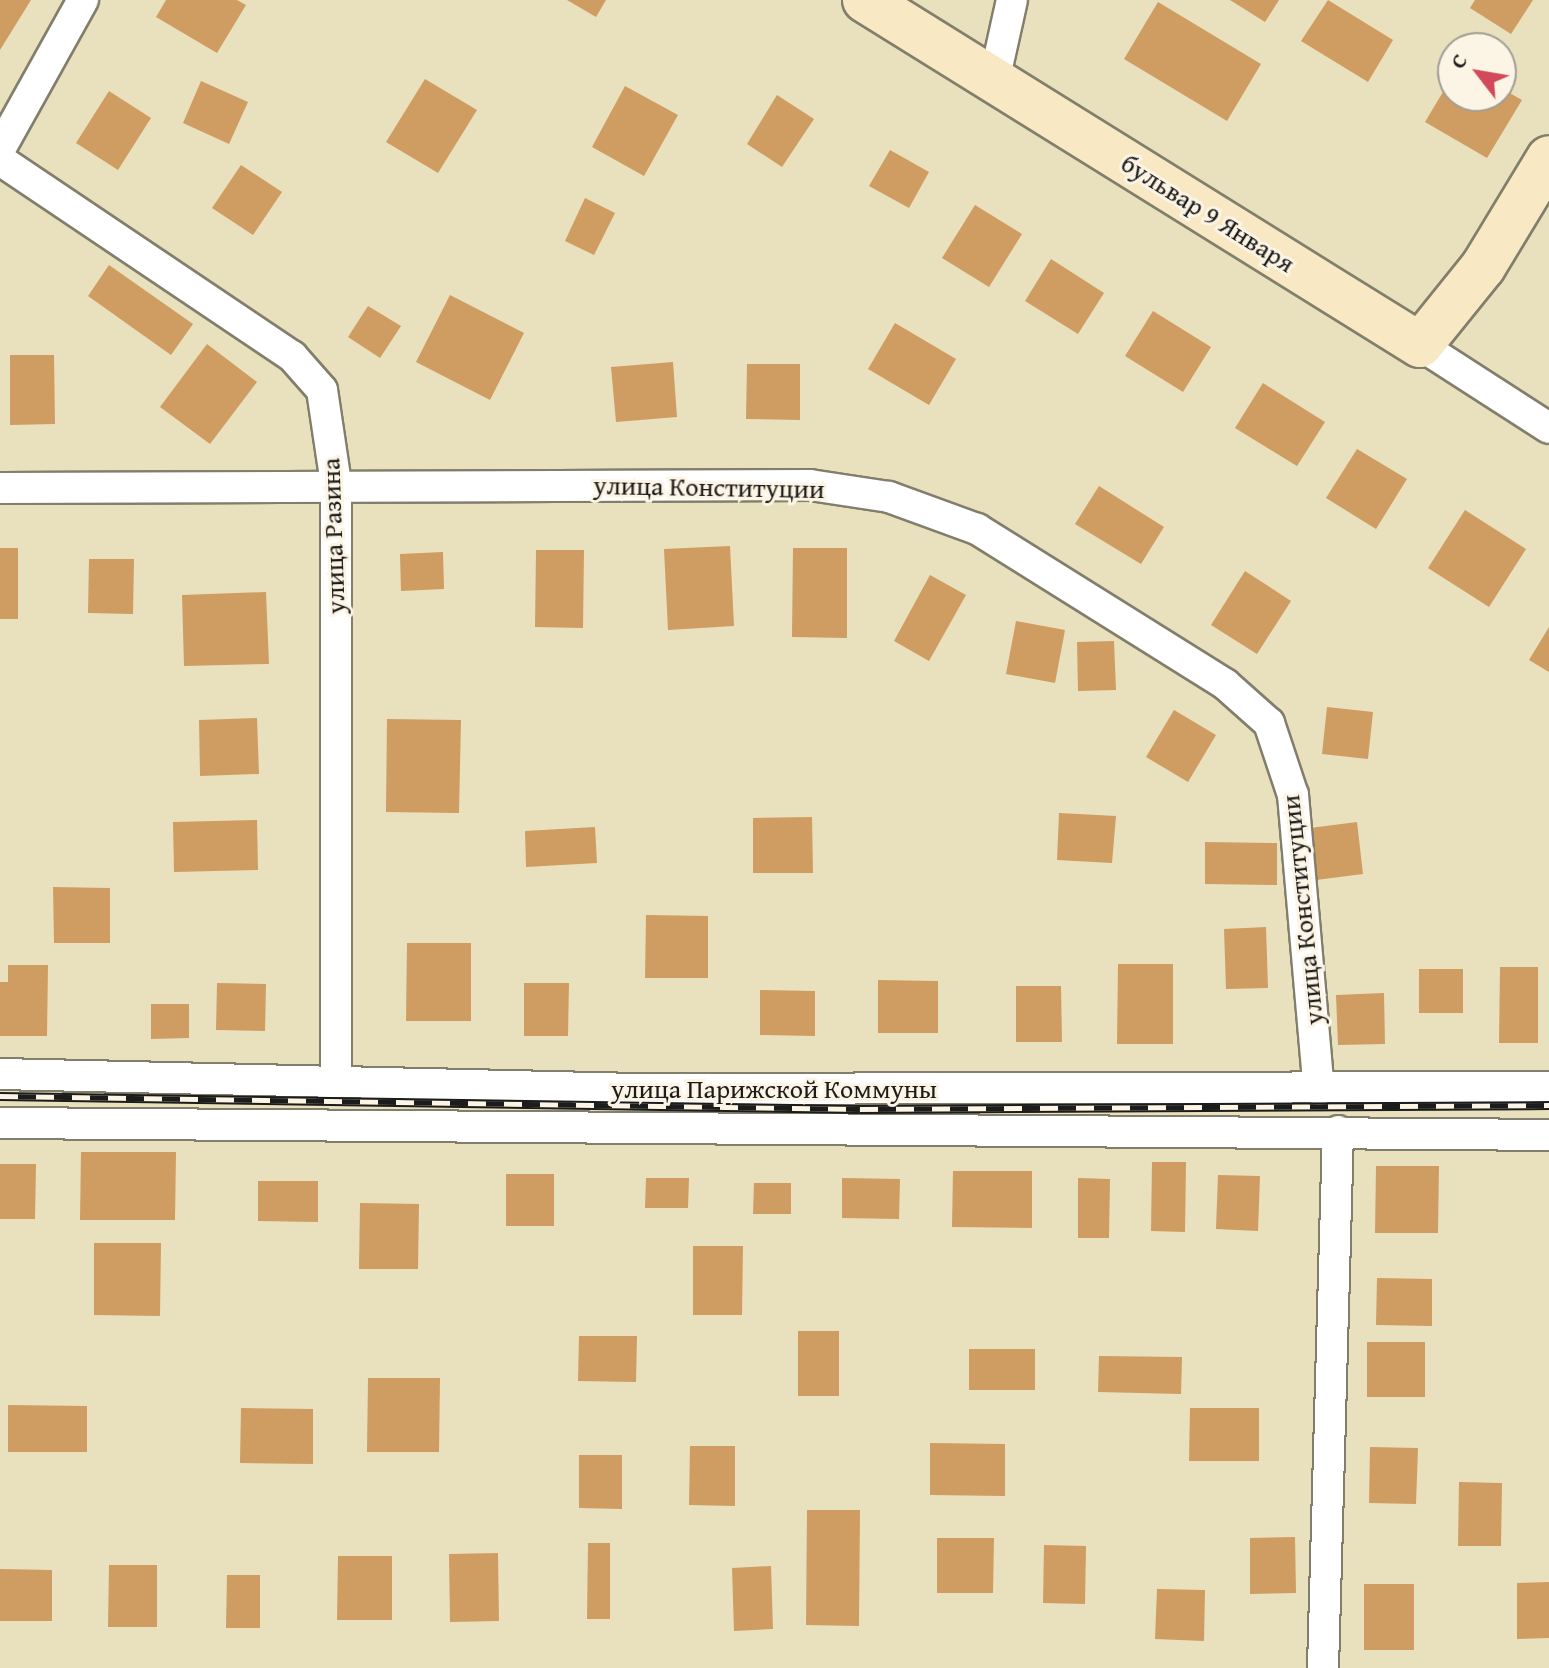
<!DOCTYPE html>
<meta charset="utf-8">
<style>
body{margin:0}
#map{position:relative;width:1549px;height:1668px;overflow:hidden;background:#e9e1bd;font-family:"Gentium Book Plus",serif}
div>[style]{position:absolute}
.building>*{inset:0;background:#cf9c62}
.roads{filter:drop-shadow(2px 0 #827e6c) drop-shadow(-2px 0 #827e6c) drop-shadow(0 2px #827e6c) drop-shadow(0 -2px #827e6c)}
.minor>*{height:30px;margin:-15px;padding:0 15px;transform-origin:15px;border-radius:15px;background:#fff}
.secondary>*{height:44px;margin:-22px;padding:0 22px;transform-origin:22px;border-radius:22px;background:#f8e8c3}
.rail>*{height:9px;margin-top:-4.5px;transform-origin:0;background:repeating-linear-gradient(90deg,#fcf5e5 0 18px,#1c1c1c 0 36px);box-sizing:border-box;border-block:2px solid #1c1c1c}
span{translate:-50% -50%;white-space:nowrap;text-align:center;line-height:1.15;-webkit-text-stroke:6px #fcf5e5;paint-order:stroke}
.street-label{font-size:26px;color:#1c1c1c}
.north{position:absolute;left:1437px;top:32px;width:80px;height:80px;box-sizing:border-box;background:#fcf5e5;border:2px solid #a29e95;border-radius:50%;rotate:301deg;font-size:22px;font-weight:700;line-height:32px;text-align:center;color:#1c1c1c}
.north::after{content:'';display:block;margin:auto;width:28px;height:36px;background:#d1495b;clip-path:polygon(50% 0,100% 100%,50% 72%,0 100%)}
</style>
<div id="map">
<div class="building">
<div style="clip-path:polygon(0 0,31px 0,0 50px)"></div>
<div style="clip-path:polygon(166px 0,237px 0,246px 5px,217px 53px,156px 17px)"></div>
<div style="clip-path:polygon(567px 0,606px 0,596px 17px)"></div>
<div style="clip-path:polygon(1230px 0,1279px 0,1265px 22px)"></div>
<div style="clip-path:polygon(1328px 0,1393px 40px,1368px 82px,1301px 41px)"></div>
<div style="clip-path:polygon(1475px 0,1533px 0,1511px 34px,1470px 8px)"></div>
<div style="clip-path:polygon(1158px 2px,1261px 64px,1227px 121px,1124px 59px)"></div>
<div style="clip-path:polygon(1453px 75px,1453px 96px,1501px 96px,1501px 88px,1522px 100px,1487px 158px,1425px 122px)"></div>
<div style="clip-path:polygon(425px 79px,477px 110px,438px 173px,386px 142px)"></div>
<div style="clip-path:polygon(201px 81px,248px 102px,229px 144px,183px 123px)"></div>
<div style="clip-path:polygon(625px 86px,678px 115px,644px 176px,592px 147px)"></div>
<div style="clip-path:polygon(109px 91px,151px 118px,118px 170px,76px 143px)"></div>
<div style="clip-path:polygon(777px 95px,814px 119px,782px 167px,747px 144px)"></div>
<div style="clip-path:polygon(890px 150px,929px 172px,909px 208px,869px 186px)"></div>
<div style="clip-path:polygon(241px 165px,282px 192px,253px 235px,212px 208px)"></div>
<div style="clip-path:polygon(585px 198px,615px 213px,594px 255px,565px 241px)"></div>
<div style="clip-path:polygon(975px 205px,1022px 234px,989px 287px,942px 258px)"></div>
<div style="clip-path:polygon(1051px 259px,1104px 293px,1078px 334px,1025px 301px)"></div>
<div style="clip-path:polygon(109px 265px,193px 324px,171px 355px,88px 296px)"></div>
<div style="clip-path:polygon(450px 295px,524px 333px,490px 400px,416px 362px)"></div>
<div style="clip-path:polygon(368px 306px,401px 326px,380px 358px,348px 337px)"></div>
<div style="clip-path:polygon(1153px 311px,1211px 347px,1183px 392px,1125px 356px)"></div>
<div style="clip-path:polygon(895px 323px,956px 359px,929px 405px,868px 369px)"></div>
<div style="clip-path:polygon(207px 344px,257px 382px,210px 444px,160px 407px)"></div>
<div style="clip-path:polygon(10px 355px,54px 355px,55px 424px,10px 425px)"></div>
<div style="clip-path:polygon(673px 362px,677px 417px,616px 422px,611px 367px)"></div>
<div style="clip-path:polygon(747px 364px,800px 364px,800px 420px,746px 419px)"></div>
<div style="clip-path:polygon(1263px 383px,1325px 422px,1297px 466px,1235px 428px)"></div>
<div style="clip-path:polygon(1357px 449px,1407px 479px,1376px 529px,1326px 498px)"></div>
<div style="clip-path:polygon(1099px 486px,1164px 527px,1141px 564px,1075px 524px)"></div>
<div style="clip-path:polygon(1465px 510px,1526px 549px,1489px 607px,1428px 568px)"></div>
<div style="clip-path:polygon(730px 546px,734px 626px,668px 630px,664px 549px)"></div>
<div style="clip-path:polygon(0 548px,18px 548px,18px 619px,0 619px)"></div>
<div style="clip-path:polygon(793px 548px,847px 548px,847px 638px,792px 637px)"></div>
<div style="clip-path:polygon(536px 550px,584px 550px,583px 628px,535px 627px)"></div>
<div style="clip-path:polygon(443px 552px,444px 589px,401px 591px,400px 554px)"></div>
<div style="clip-path:polygon(89px 559px,134px 559px,133px 614px,88px 613px)"></div>
<div style="clip-path:polygon(1245px 571px,1291px 601px,1257px 654px,1211px 625px)"></div>
<div style="clip-path:polygon(930px 575px,966px 595px,929px 661px,894px 641px)"></div>
<div style="clip-path:polygon(266px 592px,269px 664px,184px 666px,182px 595px)"></div>
<div style="clip-path:polygon(1016px 621px,1065px 630px,1055px 683px,1006px 674px)"></div>
<div style="clip-path:polygon(1549px 627px,1549px 672px,1529px 660px)"></div>
<div style="clip-path:polygon(1114px 641px,1116px 690px,1078px 691px,1077px 642px)"></div>
<div style="clip-path:polygon(1327px 707px,1373px 712px,1368px 759px,1322px 754px)"></div>
<div style="clip-path:polygon(1174px 710px,1216px 735px,1188px 782px,1146px 757px)"></div>
<div style="clip-path:polygon(257px 718px,259px 774px,200px 776px,199px 720px)"></div>
<div style="clip-path:polygon(387px 719px,461px 720px,459px 813px,386px 812px)"></div>
<div style="clip-path:polygon(1059px 813px,1116px 816px,1112px 863px,1057px 860px)"></div>
<div style="clip-path:polygon(812px 817px,813px 873px,753px 873px,753px 818px)"></div>
<div style="clip-path:polygon(257px 820px,258px 870px,174px 872px,173px 822px)"></div>
<div style="clip-path:polygon(1357px 822px,1363px 874px,1316px 880px,1310px 828px)"></div>
<div style="clip-path:polygon(595px 827px,597px 863px,526px 867px,525px 831px)"></div>
<div style="clip-path:polygon(1205px 842px,1277px 843px,1277px 885px,1205px 884px)"></div>
<div style="clip-path:polygon(53px 887px,110px 888px,110px 943px,54px 943px)"></div>
<div style="clip-path:polygon(646px 915px,708px 916px,708px 978px,645px 978px)"></div>
<div style="clip-path:polygon(1266px 927px,1268px 988px,1226px 989px,1224px 929px)"></div>
<div style="clip-path:polygon(407px 943px,471px 943px,471px 1021px,406px 1021px)"></div>
<div style="clip-path:polygon(1118px 964px,1173px 964px,1173px 1044px,1117px 1044px)"></div>
<div style="clip-path:polygon(8px 965px,48px 965px,47px 1036px,0 1036px,0 982px,8px 982px)"></div>
<div style="clip-path:polygon(1500px 967px,1538px 967px,1538px 1043px,1499px 1043px)"></div>
<div style="clip-path:polygon(1419px 969px,1463px 969px,1463px 1013px,1419px 1013px)"></div>
<div style="clip-path:polygon(878px 980px,938px 981px,938px 1033px,878px 1033px)"></div>
<div style="clip-path:polygon(217px 983px,266px 984px,265px 1031px,216px 1030px)"></div>
<div style="clip-path:polygon(524px 983px,569px 983px,568px 1036px,524px 1036px)"></div>
<div style="clip-path:polygon(1016px 986px,1061px 986px,1062px 1042px,1016px 1042px)"></div>
<div style="clip-path:polygon(760px 990px,815px 991px,815px 1036px,760px 1035px)"></div>
<div style="clip-path:polygon(1384px 993px,1385px 1044px,1338px 1045px,1336px 995px)"></div>
<div style="clip-path:polygon(151px 1004px,189px 1004px,189px 1038px,151px 1039px)"></div>
<div style="clip-path:polygon(81px 1152px,176px 1152px,175px 1220px,80px 1220px)"></div>
<div style="clip-path:polygon(1152px 1162px,1186px 1162px,1185px 1232px,1151px 1231px)"></div>
<div style="clip-path:polygon(0 1164px,36px 1164px,35px 1219px,0 1219px)"></div>
<div style="clip-path:polygon(1376px 1166px,1439px 1166px,1438px 1233px,1375px 1233px)"></div>
<div style="clip-path:polygon(953px 1171px,1032px 1171px,1032px 1228px,952px 1227px)"></div>
<div style="clip-path:polygon(506px 1174px,554px 1174px,554px 1226px,506px 1226px)"></div>
<div style="clip-path:polygon(1218px 1175px,1260px 1176px,1258px 1231px,1216px 1229px)"></div>
<div style="clip-path:polygon(646px 1178px,689px 1178px,688px 1208px,645px 1208px)"></div>
<div style="clip-path:polygon(842px 1178px,900px 1179px,899px 1219px,842px 1218px)"></div>
<div style="clip-path:polygon(1078px 1178px,1110px 1179px,1109px 1238px,1078px 1238px)"></div>
<div style="clip-path:polygon(258px 1181px,318px 1181px,318px 1222px,258px 1221px)"></div>
<div style="clip-path:polygon(754px 1183px,791px 1183px,791px 1214px,753px 1214px)"></div>
<div style="clip-path:polygon(360px 1203px,419px 1204px,418px 1269px,359px 1269px)"></div>
<div style="clip-path:polygon(94px 1243px,161px 1243px,160px 1316px,94px 1315px)"></div>
<div style="clip-path:polygon(693px 1246px,743px 1246px,742px 1315px,693px 1315px)"></div>
<div style="clip-path:polygon(1377px 1278px,1432px 1279px,1432px 1326px,1376px 1325px)"></div>
<div style="clip-path:polygon(798px 1331px,839px 1331px,839px 1396px,798px 1396px)"></div>
<div style="clip-path:polygon(579px 1336px,637px 1336px,636px 1382px,578px 1381px)"></div>
<div style="clip-path:polygon(1367px 1342px,1425px 1342px,1425px 1397px,1367px 1397px)"></div>
<div style="clip-path:polygon(969px 1349px,1035px 1349px,1035px 1390px,969px 1390px)"></div>
<div style="clip-path:polygon(1099px 1356px,1182px 1357px,1181px 1394px,1098px 1392px)"></div>
<div style="clip-path:polygon(368px 1378px,440px 1378px,439px 1452px,367px 1452px)"></div>
<div style="clip-path:polygon(8px 1405px,87px 1406px,87px 1452px,8px 1452px)"></div>
<div style="clip-path:polygon(241px 1408px,313px 1409px,313px 1464px,240px 1463px)"></div>
<div style="clip-path:polygon(1190px 1408px,1259px 1408px,1259px 1461px,1189px 1461px)"></div>
<div style="clip-path:polygon(930px 1443px,1005px 1444px,1005px 1496px,930px 1495px)"></div>
<div style="clip-path:polygon(690px 1446px,735px 1446px,735px 1506px,689px 1505px)"></div>
<div style="clip-path:polygon(1370px 1447px,1418px 1448px,1416px 1504px,1369px 1503px)"></div>
<div style="clip-path:polygon(579px 1455px,622px 1455px,622px 1509px,579px 1508px)"></div>
<div style="clip-path:polygon(1459px 1482px,1502px 1483px,1501px 1546px,1458px 1546px)"></div>
<div style="clip-path:polygon(807px 1510px,860px 1510px,859px 1626px,806px 1625px)"></div>
<div style="clip-path:polygon(1295px 1537px,1296px 1593px,1250px 1594px,1250px 1538px)"></div>
<div style="clip-path:polygon(937px 1538px,994px 1538px,993px 1593px,937px 1593px)"></div>
<div style="clip-path:polygon(588px 1543px,610px 1543px,610px 1619px,587px 1619px)"></div>
<div style="clip-path:polygon(1044px 1545px,1086px 1546px,1085px 1604px,1043px 1603px)"></div>
<div style="clip-path:polygon(498px 1553px,499px 1621px,450px 1622px,449px 1554px)"></div>
<div style="clip-path:polygon(338px 1556px,392px 1556px,392px 1620px,337px 1620px)"></div>
<div style="clip-path:polygon(109px 1565px,157px 1565px,157px 1627px,108px 1627px)"></div>
<div style="clip-path:polygon(771px 1566px,773px 1629px,734px 1631px,732px 1568px)"></div>
<div style="clip-path:polygon(0 1569px,52px 1570px,52px 1621px,0 1621px)"></div>
<div style="clip-path:polygon(227px 1575px,260px 1575px,260px 1628px,226px 1628px)"></div>
<div style="clip-path:polygon(1549px 1582px,1549px 1638px,1517px 1639px,1517px 1583px)"></div>
<div style="clip-path:polygon(1364px 1584px,1414px 1584px,1414px 1650px,1364px 1650px)"></div>
<div style="clip-path:polygon(1157px 1589px,1205px 1590px,1204px 1641px,1155px 1639px)"></div>
</div>
<div class="roads">
<div class="minor">
<div style="left:994px;top:81px;width:83px;rotate:-77.5deg"></div>
<div style="left:0;top:149px;width:171px;rotate:-60.9deg"></div>
<div style="left:0;top:160px;width:352px;rotate:33.9deg"></div>
<div style="left:292px;top:356px;width:45px;rotate:48.6deg"></div>
<div style="left:322px;top:390px;width:95px;rotate:81.5deg"></div>
<div style="left:336px;top:484px;width:596px;rotate:90deg"></div>
<div style="left:1420px;top:345px;width:153px;rotate:32.8deg"></div>
<div style="left:0;top:488px;width:810px;rotate:-0.21deg"></div>
<div style="left:810px;top:485px;width:80px;rotate:8.6deg"></div>
<div style="left:889px;top:497px;width:94px;rotate:20deg"></div>
<div style="left:977px;top:529px;width:292px;rotate:32deg"></div>
<div style="left:1225px;top:684px;width:59px;rotate:41.6deg"></div>
<div style="left:1269px;top:723px;width:76px;rotate:71.6deg"></div>
<div style="left:1293px;top:795px;width:296px;rotate:85deg"></div>
<div style="left:0;top:1074px;width:638px;rotate:1.35deg"></div>
<div style="left:638px;top:1089px;width:911px;rotate:-0.13deg"></div>
<div style="left:0;top:1123px;width:1549px;rotate:0.44deg"></div>
<div style="left:1323px;top:1668px;width:537px;rotate:-88.4deg"></div>
</div>
<div class="secondary">
<div style="left:865px;top:0;width:653px;rotate:31.87deg"></div>
<div style="left:1420px;top:345px;width:100px;rotate:-51.1deg"></div>
<div style="left:1483px;top:267px;width:127px;rotate:-58.8deg"></div>
</div>
</div>
<div class="rail">
<div style="left:0;top:1096px;width:860px;rotate:0.87deg"></div>
<div style="left:860px;top:1109px;width:689px;rotate:-0.33deg"></div>
</div>
<div class="street-label">
<span style="left:1208px;top:213px;rotate:32deg">бульвар 9 Января</span>
<span style="left:709px;top:487px;rotate:1deg">улица Конституции</span>
<span style="left:333px;top:536px;rotate:-92deg">улица Разина</span>
<span style="left:1302px;top:910px;rotate:-96deg">улица Конституции</span>
<span style="left:774px;top:1089px">улица Парижской Коммуны</span>
</div>
<div class="north">С</div>
</div>
